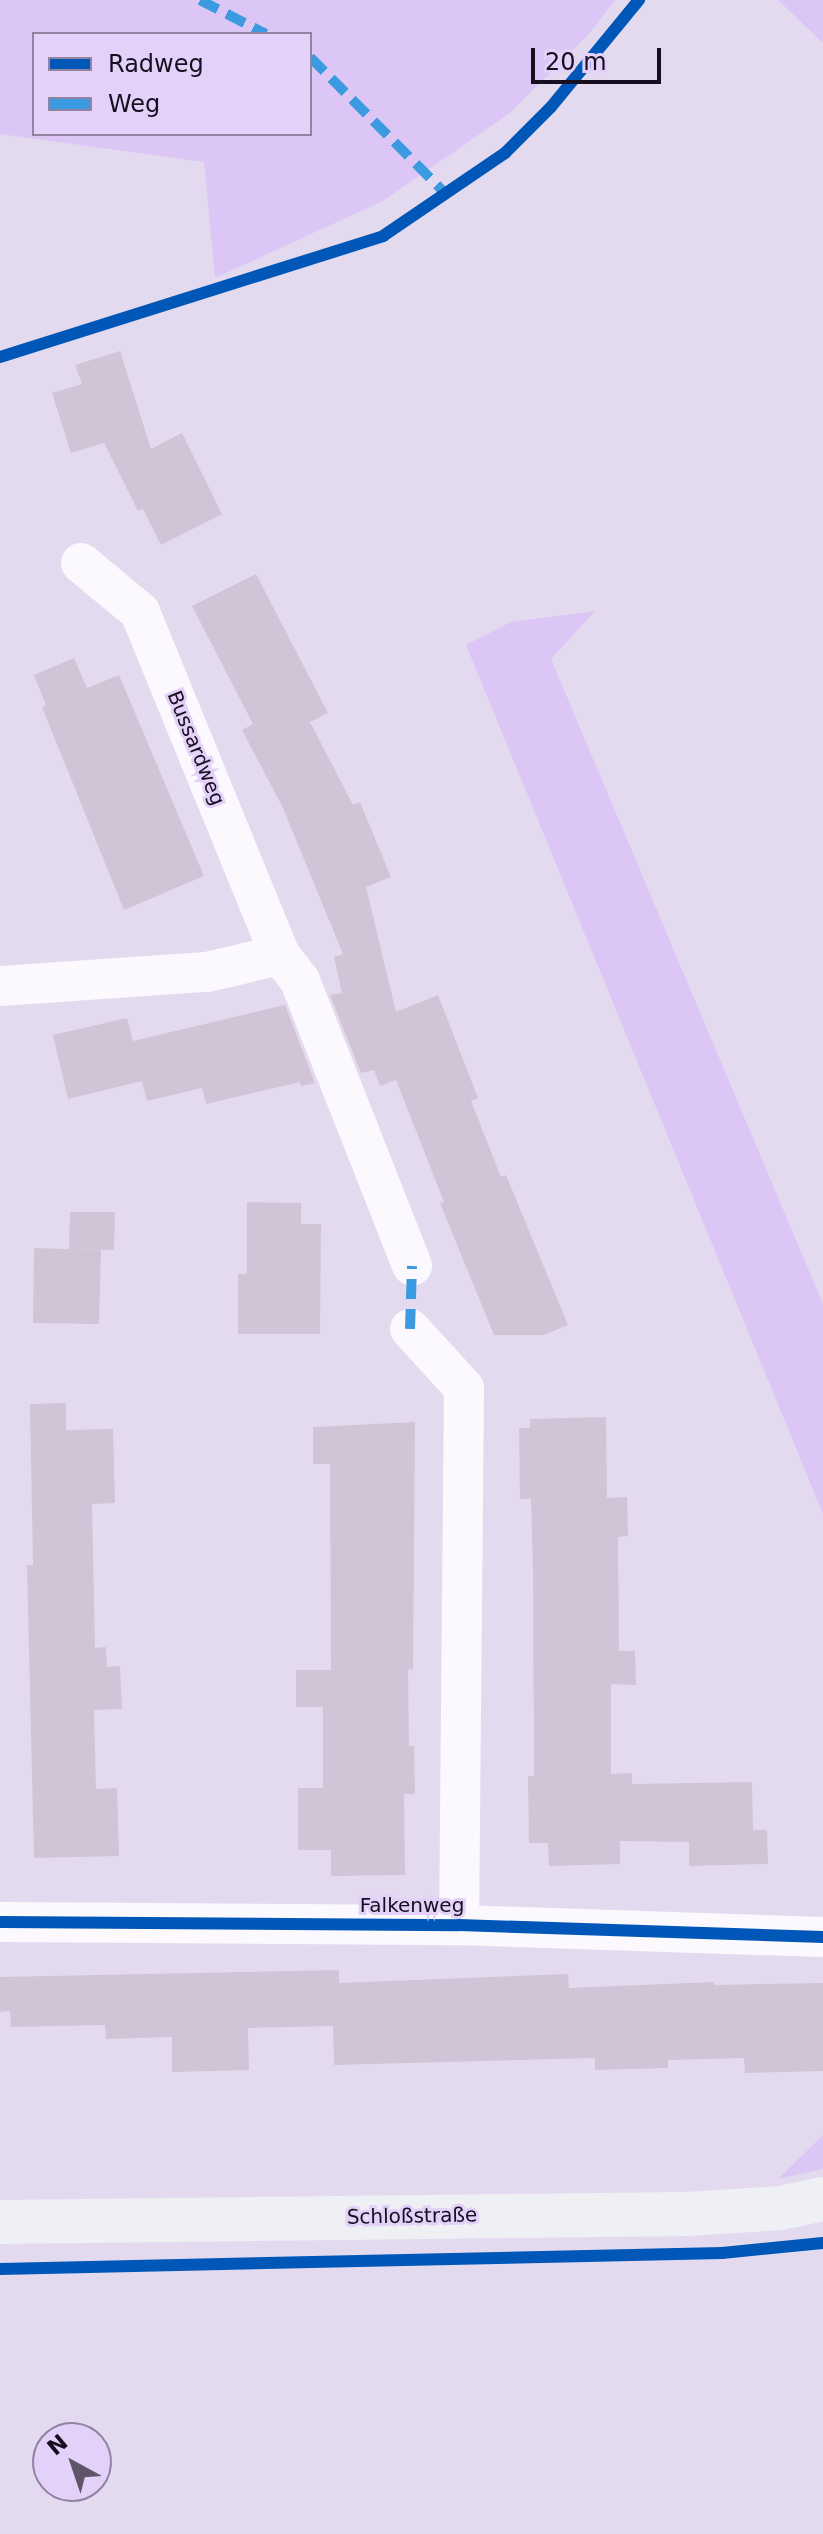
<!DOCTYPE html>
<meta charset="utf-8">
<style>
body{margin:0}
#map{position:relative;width:823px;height:2534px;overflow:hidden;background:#e4daf0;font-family:"DejaVu Sans",sans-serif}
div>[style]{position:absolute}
.green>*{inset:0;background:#dcc6f5}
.building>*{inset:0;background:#d0c4d6}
.minor>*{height:40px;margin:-20px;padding:0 20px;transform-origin:20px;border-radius:20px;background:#fbf9fd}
.secondary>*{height:44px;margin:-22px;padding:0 22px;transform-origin:22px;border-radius:22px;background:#eef0f3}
.quiet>*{height:10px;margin-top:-5px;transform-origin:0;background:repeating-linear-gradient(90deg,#3b9ae0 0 20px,transparent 0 30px)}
.cycleway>*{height:12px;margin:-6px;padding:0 6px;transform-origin:6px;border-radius:6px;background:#0057b8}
span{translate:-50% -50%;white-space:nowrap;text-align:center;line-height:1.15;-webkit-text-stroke:6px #e3d1f9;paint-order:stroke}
.street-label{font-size:20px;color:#170e1f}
.legend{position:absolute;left:32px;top:32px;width:280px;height:104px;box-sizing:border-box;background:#e3d1f9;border:2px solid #9183a2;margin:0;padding:10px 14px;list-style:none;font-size:24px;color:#170e1f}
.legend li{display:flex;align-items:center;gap:16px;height:40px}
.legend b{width:40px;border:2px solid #9183a2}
.north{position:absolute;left:32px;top:2422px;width:80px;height:80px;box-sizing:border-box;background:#e3d1f9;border:2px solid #9183a2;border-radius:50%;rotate:320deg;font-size:22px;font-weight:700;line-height:32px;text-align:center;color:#170e1f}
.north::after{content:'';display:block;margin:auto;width:28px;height:36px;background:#5f5568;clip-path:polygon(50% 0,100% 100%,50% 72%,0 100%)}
.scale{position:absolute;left:531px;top:48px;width:130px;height:36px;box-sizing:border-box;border:4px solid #170e1f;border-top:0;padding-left:10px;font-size:24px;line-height:28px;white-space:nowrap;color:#170e1f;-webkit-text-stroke:6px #e3d1f9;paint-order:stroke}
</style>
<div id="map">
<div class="green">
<div style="clip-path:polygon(evenodd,0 0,615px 0,588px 35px,510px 113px,383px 201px,215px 278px,204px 162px,0 134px,0 0,34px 34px,310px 34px,310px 134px,34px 134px,34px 34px)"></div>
<div style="clip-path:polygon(778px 0,823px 0,823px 43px)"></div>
<div style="clip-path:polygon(595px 611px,551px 659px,823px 1304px,823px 1514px,466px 645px,511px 622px)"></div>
<div style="clip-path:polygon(823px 2135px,823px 2169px,778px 2179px)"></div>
</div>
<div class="building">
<div style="clip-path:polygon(120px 351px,151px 449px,182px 433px,222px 514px,161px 545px,143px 509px,138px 511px,104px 443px,71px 453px,52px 393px,82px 384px,75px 365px)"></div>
<div style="clip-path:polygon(256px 574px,328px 713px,310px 722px,353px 805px,360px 802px,391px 877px,366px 887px,396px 1012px,438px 995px,478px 1098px,471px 1101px,501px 1177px,506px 1175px,568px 1325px,544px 1335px,494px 1335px,440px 1203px,444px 1202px,396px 1080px,380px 1086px,374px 1070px,361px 1073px,330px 995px,342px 993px,334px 957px,343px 954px,283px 808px,242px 730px,253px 724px,192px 606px)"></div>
<div style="clip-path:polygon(74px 658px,87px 688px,119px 675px,204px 876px,124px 910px,42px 707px,46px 705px,34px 675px)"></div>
<div style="clip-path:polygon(285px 1005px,315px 1083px,301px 1086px,300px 1082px,206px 1104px,202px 1088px,147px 1101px,142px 1081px,68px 1099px,53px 1035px,127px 1018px,133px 1041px)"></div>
<div style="clip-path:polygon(247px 1202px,301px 1203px,301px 1224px,321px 1224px,320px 1334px,238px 1334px,238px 1274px,247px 1274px)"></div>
<div style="clip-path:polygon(70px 1212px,115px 1212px,114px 1250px,69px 1249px)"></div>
<div style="clip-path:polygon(34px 1248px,101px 1250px,99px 1324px,33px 1323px)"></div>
<div style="clip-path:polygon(66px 1403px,66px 1430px,113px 1429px,115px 1503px,92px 1504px,95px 1648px,106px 1647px,107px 1667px,120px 1666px,122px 1709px,94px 1710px,96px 1789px,117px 1788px,119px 1856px,34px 1858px,27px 1565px,33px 1565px,30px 1404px)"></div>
<div style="clip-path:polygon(606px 1417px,607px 1498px,627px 1497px,628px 1536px,618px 1537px,619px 1651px,635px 1651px,636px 1685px,611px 1684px,611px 1774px,632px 1773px,632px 1784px,752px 1782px,753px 1830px,767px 1830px,768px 1864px,689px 1866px,689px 1842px,620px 1841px,620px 1864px,549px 1866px,548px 1843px,529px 1843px,528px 1776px,534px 1776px,533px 1572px,531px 1499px,520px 1499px,519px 1428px,530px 1428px,530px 1419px)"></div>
<div style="clip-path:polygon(415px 1422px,413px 1670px,408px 1669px,409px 1746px,414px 1746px,415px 1794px,404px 1794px,405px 1875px,331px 1876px,331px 1850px,298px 1850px,298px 1788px,323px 1788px,323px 1707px,296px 1707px,296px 1670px,331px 1670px,330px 1464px,313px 1464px,313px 1427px)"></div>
<div style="clip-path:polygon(339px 1970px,339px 1983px,568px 1974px,569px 1988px,714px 1982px,714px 1985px,823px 1983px,823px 2071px,745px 2073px,744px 2058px,668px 2060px,668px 2068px,595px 2070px,595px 2058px,334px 2065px,333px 2026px,248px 2028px,249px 2070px,172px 2072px,172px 2037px,106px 2039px,105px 2025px,11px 2027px,10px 2011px,0 2012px,0 1977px)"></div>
</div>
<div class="minor">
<div style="left:81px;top:563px;width:77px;rotate:39.7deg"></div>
<div style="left:140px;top:612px;width:370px;rotate:67.8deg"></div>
<div style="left:0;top:986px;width:207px;rotate:-3.9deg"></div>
<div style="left:207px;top:972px;width:75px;rotate:-13.1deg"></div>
<div style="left:280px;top:955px;width:33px;rotate:52deg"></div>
<div style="left:300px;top:981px;width:306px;rotate:68.5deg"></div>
<div style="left:410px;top:1329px;width:80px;rotate:47.5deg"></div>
<div style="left:464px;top:1388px;width:537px;rotate:90.53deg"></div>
<div style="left:0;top:1922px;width:459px;rotate:0.4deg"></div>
<div style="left:459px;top:1925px;width:364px;rotate:1.9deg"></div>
</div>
<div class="secondary">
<div style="left:0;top:2222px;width:688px;rotate:-0.67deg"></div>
<div style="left:688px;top:2214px;width:92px;rotate:-3.7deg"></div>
<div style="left:780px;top:2208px;width:44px;rotate:-11.8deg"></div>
</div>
<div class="quiet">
<div style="left:200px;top:0;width:74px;rotate:27.3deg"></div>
<div style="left:310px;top:57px;width:194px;rotate:45.2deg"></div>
<div style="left:410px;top:1329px;width:63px;rotate:-88.2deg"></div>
</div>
<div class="cycleway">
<div style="left:0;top:357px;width:402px;rotate:-17.5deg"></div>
<div style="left:383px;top:236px;width:148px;rotate:-34.2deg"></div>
<div style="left:505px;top:153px;width:65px;rotate:-45deg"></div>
<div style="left:551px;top:107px;width:139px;rotate:-50.6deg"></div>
<div style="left:0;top:1922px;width:459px;rotate:0.4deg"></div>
<div style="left:459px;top:1925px;width:364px;rotate:1.9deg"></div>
<div style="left:0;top:2269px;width:722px;rotate:-1.27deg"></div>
<div style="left:722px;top:2253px;width:101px;rotate:-5.7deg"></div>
</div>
<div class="street-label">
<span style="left:196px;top:748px;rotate:68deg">Bussardweg</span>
<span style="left:412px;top:1905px">Falkenweg</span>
<span style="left:412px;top:2216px;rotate:-1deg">Schloßstraße</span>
</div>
<ul class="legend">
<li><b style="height:10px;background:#0057b8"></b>Radweg</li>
<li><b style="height:10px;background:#3b9ae0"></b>Weg</li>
</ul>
<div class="north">N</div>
<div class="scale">20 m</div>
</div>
